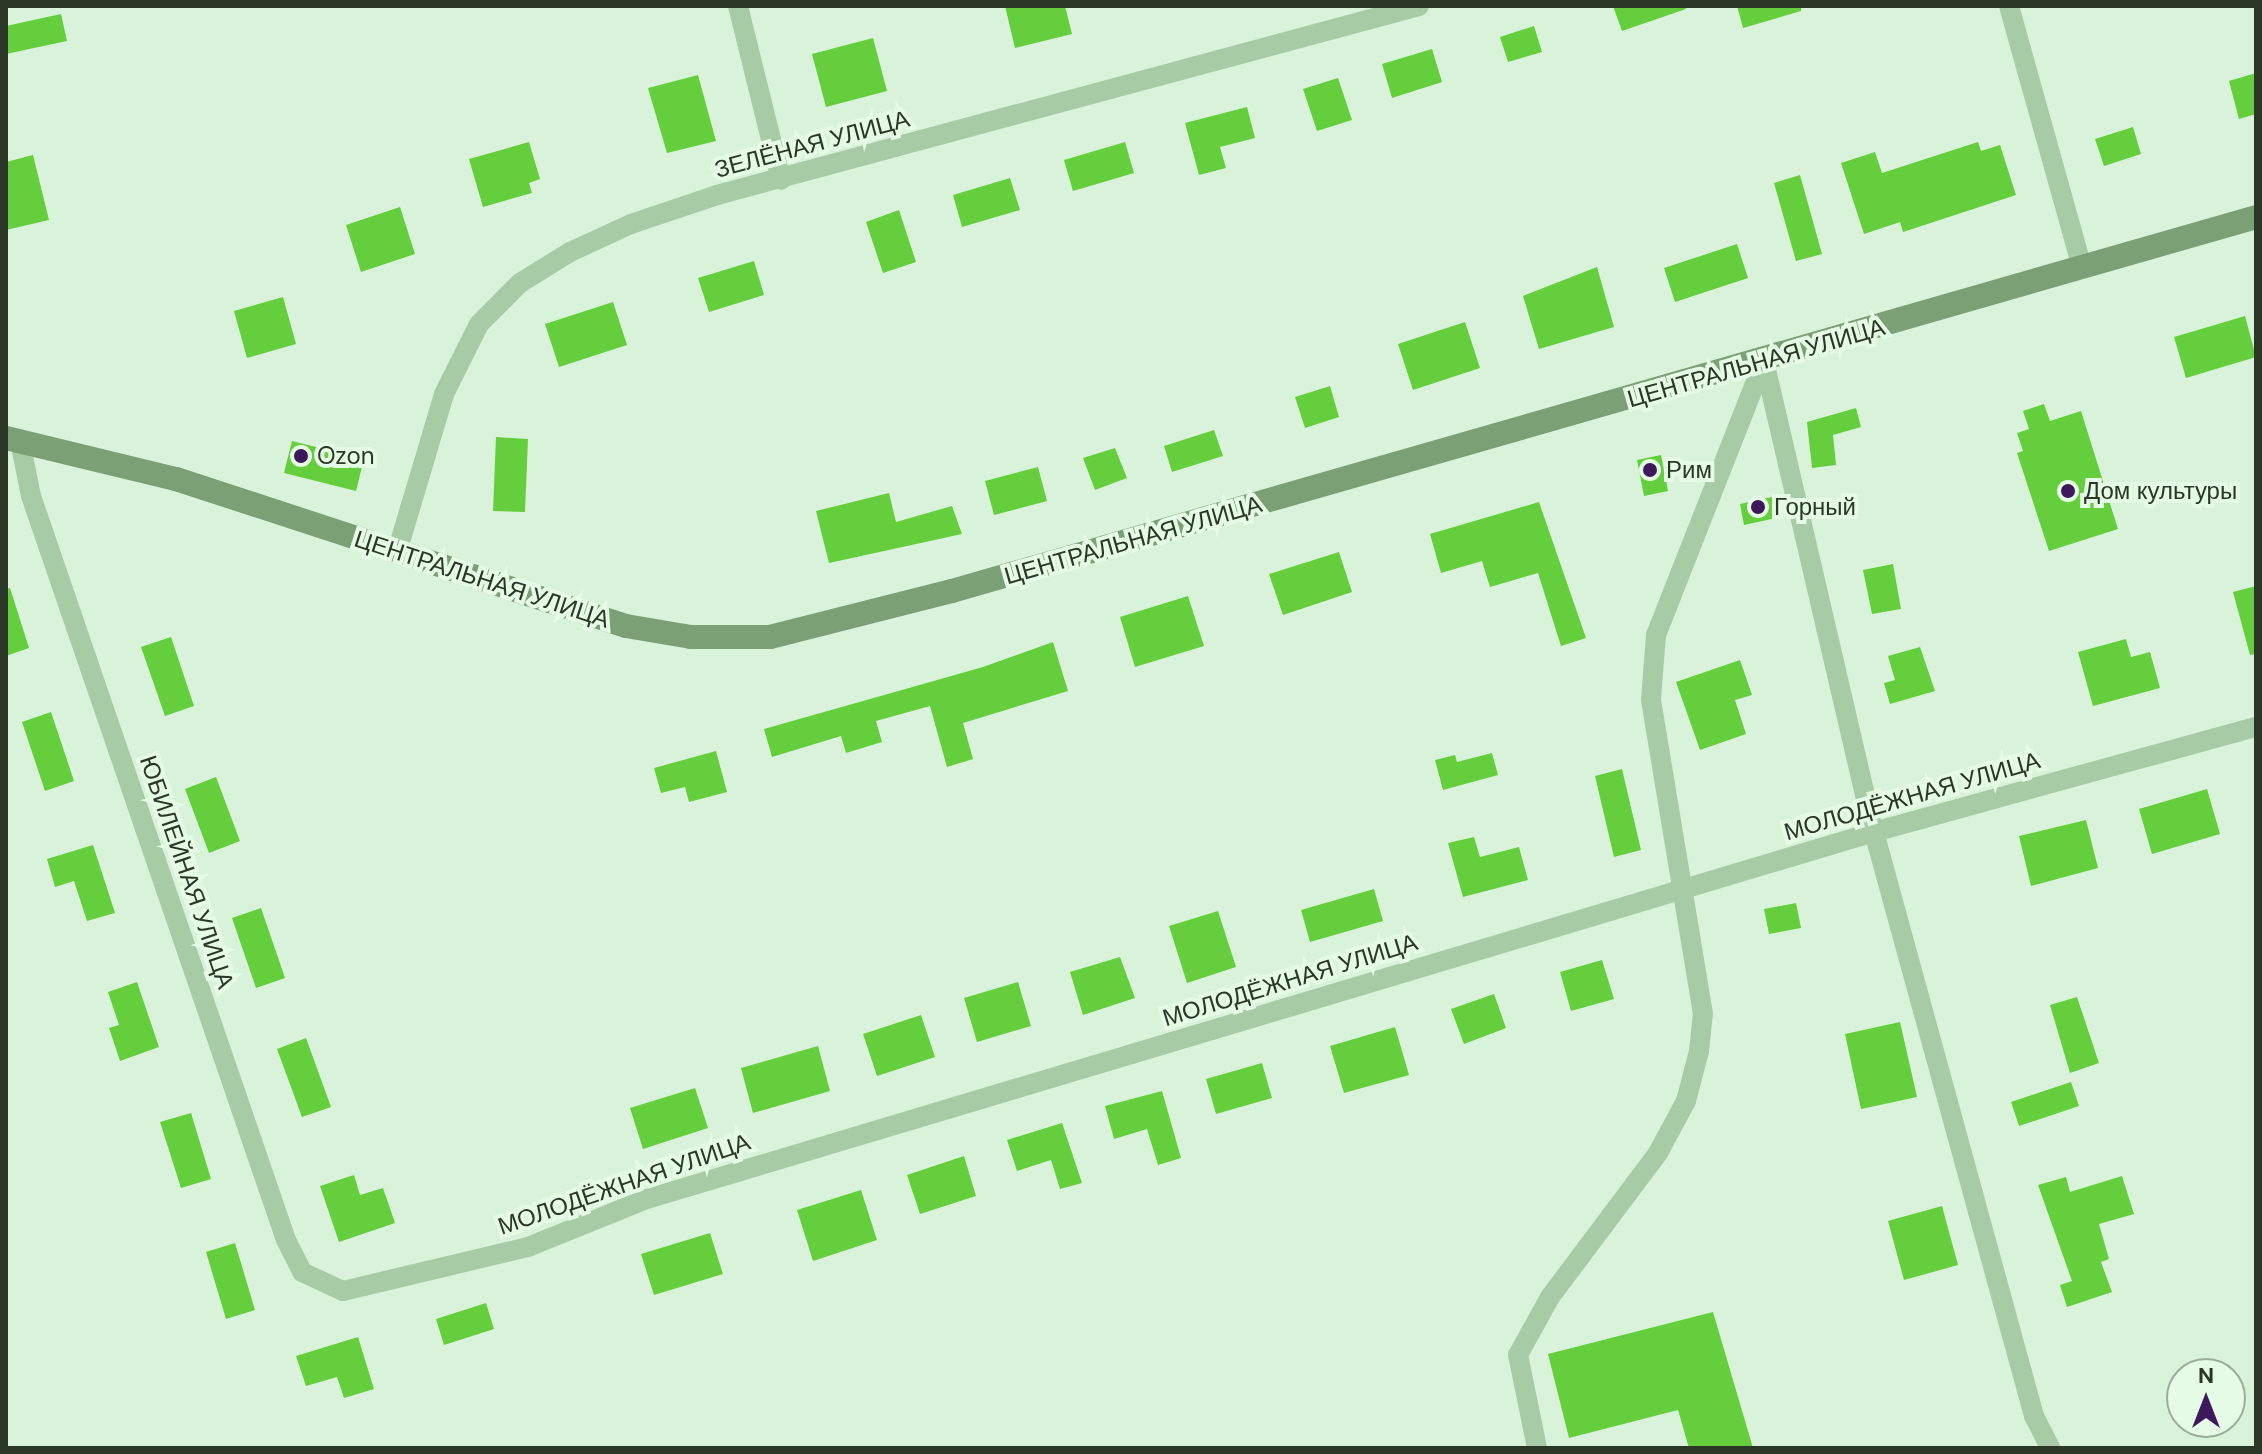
<!DOCTYPE html>
<meta charset="utf-8">
<style>
body{margin:0}
#map{position:relative;width:2262px;height:1454px;overflow:hidden;background:#d9f3da;font-family:"DM Sans",sans-serif}
div>[style]{position:absolute}
.building>*{inset:0;background:#65ce3c}
.street>*{height:20px;margin:-10px;padding:0 10px;transform-origin:10px;border-radius:10px;background:#a7cca5}
.secondary>*{height:24px;margin:-12px;padding:0 12px;transform-origin:12px;border-radius:12px;background:#7ca076}
.dots>*{width:22px;height:22px;translate:-50% -50%;box-sizing:border-box;border:4px solid #e6fbe6;border-radius:50%}
span{translate:-50% -50%;white-space:nowrap;text-align:center;line-height:1.15;-webkit-text-stroke:8px #e6fbe6;paint-order:stroke}
.street-label{font-size:24px;color:#2a3727}
.poi-label{font-size:24px;color:#2a3727}
.left{translate:0 -50%;text-align:left}
.frame{position:absolute;inset:0;border:8px solid #2a3727;pointer-events:none}
.north{position:absolute;left:2166px;top:1358px;width:80px;height:80px;box-sizing:border-box;background:#e6fbe6;border:2px solid #9bad9a;border-radius:50%;rotate:0deg;font-size:22px;font-weight:700;line-height:32px;text-align:center;color:#2a3727}
.north::after{content:'';display:block;margin:auto;width:28px;height:36px;background:#3d195b;clip-path:polygon(50% 0,100% 100%,50% 72%,0 100%)}
</style>
<div id="map">
<div class="building">
<div style="clip-path:polygon(1005px 6px,1065px 6px,1072px 34px,1015px 48px)"></div>
<div style="clip-path:polygon(1613px 6px,1685px 6px,1686px 9px,1622px 31px)"></div>
<div style="clip-path:polygon(1737px 6px,1801px 6px,1801px 11px,1743px 28px)"></div>
<div style="clip-path:polygon(61px 14px,67px 41px,6px 54px,6px 26px)"></div>
<div style="clip-path:polygon(1534px 26px,1542px 52px,1508px 62px,1500px 37px)"></div>
<div style="clip-path:polygon(873px 38px,887px 91px,826px 107px,812px 54px)"></div>
<div style="clip-path:polygon(1432px 49px,1442px 82px,1392px 98px,1382px 64px)"></div>
<div style="clip-path:polygon(2256px 73px,2256px 114px,2239px 119px,2229px 81px)"></div>
<div style="clip-path:polygon(698px 75px,716px 141px,667px 153px,648px 88px)"></div>
<div style="clip-path:polygon(1338px 78px,1352px 120px,1317px 131px,1303px 89px)"></div>
<div style="clip-path:polygon(1247px 107px,1255px 138px,1220px 147px,1226px 168px,1199px 175px,1185px 123px)"></div>
<div style="clip-path:polygon(2133px 127px,2141px 154px,2104px 166px,2095px 139px)"></div>
<div style="clip-path:polygon(529px 142px,540px 179px,529px 183px,532px 193px,483px 207px,469px 159px)"></div>
<div style="clip-path:polygon(1125px 142px,1134px 173px,1073px 191px,1064px 160px)"></div>
<div style="clip-path:polygon(1978px 142px,1981px 151px,2000px 145px,2016px 195px,1903px 232px,1900px 222px,1864px 234px,1841px 163px,1875px 152px,1882px 173px)"></div>
<div style="clip-path:polygon(33px 155px,49px 220px,6px 230px,6px 162px)"></div>
<div style="clip-path:polygon(1800px 175px,1822px 254px,1796px 261px,1774px 183px)"></div>
<div style="clip-path:polygon(1010px 178px,1020px 210px,962px 227px,953px 195px)"></div>
<div style="clip-path:polygon(400px 207px,415px 254px,361px 272px,346px 225px)"></div>
<div style="clip-path:polygon(899px 210px,916px 262px,883px 273px,866px 222px)"></div>
<div style="clip-path:polygon(1737px 244px,1748px 278px,1675px 302px,1664px 268px)"></div>
<div style="clip-path:polygon(754px 261px,764px 295px,709px 312px,698px 278px)"></div>
<div style="clip-path:polygon(1597px 267px,1614px 327px,1539px 349px,1523px 296px)"></div>
<div style="clip-path:polygon(283px 297px,296px 344px,247px 358px,234px 311px)"></div>
<div style="clip-path:polygon(613px 302px,627px 345px,559px 367px,545px 324px)"></div>
<div style="clip-path:polygon(2245px 316px,2256px 357px,2186px 378px,2174px 337px)"></div>
<div style="clip-path:polygon(1465px 322px,1480px 368px,1413px 390px,1398px 344px)"></div>
<div style="clip-path:polygon(1330px 386px,1339px 417px,1305px 428px,1295px 397px)"></div>
<div style="clip-path:polygon(2044px 404px,2050px 421px,2081px 411px,2118px 529px,2049px 551px,2017px 453px,2023px 451px,2017px 433px,2029px 429px,2023px 411px)"></div>
<div style="clip-path:polygon(1856px 408px,1861px 427px,1833px 435px,1836px 465px,1812px 468px,1807px 422px)"></div>
<div style="clip-path:polygon(1214px 430px,1223px 456px,1172px 472px,1164px 446px)"></div>
<div style="clip-path:polygon(496px 437px,528px 439px,525px 512px,493px 511px)"></div>
<div style="clip-path:polygon(292px 441px,364px 459px,356px 491px,284px 473px)"></div>
<div style="clip-path:polygon(1115px 448px,1127px 478px,1095px 490px,1083px 458px)"></div>
<div style="clip-path:polygon(1661px 455px,1668px 491px,1644px 496px,1637px 460px)"></div>
<div style="clip-path:polygon(1038px 467px,1047px 501px,994px 515px,985px 481px)"></div>
<div style="clip-path:polygon(889px 493px,896px 522px,952px 506px,962px 534px,829px 563px,816px 511px)"></div>
<div style="clip-path:polygon(1772px 497px,1776px 518px,1744px 525px,1740px 504px)"></div>
<div style="clip-path:polygon(1539px 502px,1586px 638px,1561px 646px,1538px 573px,1490px 587px,1482px 561px,1441px 573px,1430px 534px)"></div>
<div style="clip-path:polygon(1339px 552px,1352px 592px,1283px 615px,1269px 574px)"></div>
<div style="clip-path:polygon(1893px 564px,1901px 609px,1872px 614px,1863px 570px)"></div>
<div style="clip-path:polygon(2256px 586px,2256px 654px,2250px 655px,2233px 592px)"></div>
<div style="clip-path:polygon(10px 588px,29px 648px,6px 656px,6px 589px)"></div>
<div style="clip-path:polygon(1188px 596px,1204px 646px,1135px 667px,1120px 617px)"></div>
<div style="clip-path:polygon(171px 637px,194px 706px,165px 716px,141px 647px)"></div>
<div style="clip-path:polygon(2126px 639px,2131px 657px,2150px 652px,2160px 688px,2093px 706px,2078px 652px)"></div>
<div style="clip-path:polygon(1053px 642px,1068px 691px,963px 723px,973px 759px,947px 767px,930px 706px,876px 721px,882px 742px,846px 753px,841px 736px,772px 757px,764px 729px,983px 667px)"></div>
<div style="clip-path:polygon(1920px 647px,1935px 691px,1890px 704px,1884px 683px,1895px 680px,1888px 656px)"></div>
<div style="clip-path:polygon(1740px 660px,1752px 695px,1735px 700px,1746px 734px,1700px 750px,1676px 682px)"></div>
<div style="clip-path:polygon(51px 712px,74px 781px,45px 791px,22px 722px)"></div>
<div style="clip-path:polygon(716px 751px,727px 792px,689px 802px,685px 787px,661px 793px,654px 768px)"></div>
<div style="clip-path:polygon(1492px 753px,1498px 775px,1443px 790px,1435px 760px,1455px 755px,1457px 762px)"></div>
<div style="clip-path:polygon(1622px 769px,1641px 850px,1614px 857px,1595px 776px)"></div>
<div style="clip-path:polygon(216px 777px,240px 841px,209px 853px,185px 789px)"></div>
<div style="clip-path:polygon(2207px 789px,2220px 834px,2152px 854px,2139px 809px)"></div>
<div style="clip-path:polygon(2086px 820px,2098px 868px,2031px 886px,2019px 836px)"></div>
<div style="clip-path:polygon(1474px 837px,1480px 857px,1519px 847px,1528px 880px,1463px 897px,1448px 843px)"></div>
<div style="clip-path:polygon(93px 845px,115px 913px,87px 921px,74px 881px,55px 887px,47px 859px)"></div>
<div style="clip-path:polygon(1374px 889px,1383px 921px,1310px 942px,1301px 910px)"></div>
<div style="clip-path:polygon(1796px 903px,1801px 928px,1769px 934px,1764px 909px)"></div>
<div style="clip-path:polygon(261px 908px,285px 978px,256px 988px,232px 918px)"></div>
<div style="clip-path:polygon(1218px 911px,1236px 967px,1187px 983px,1169px 926px)"></div>
<div style="clip-path:polygon(1120px 957px,1135px 998px,1083px 1015px,1070px 972px)"></div>
<div style="clip-path:polygon(1602px 960px,1614px 999px,1571px 1011px,1560px 972px)"></div>
<div style="clip-path:polygon(137px 982px,159px 1047px,120px 1061px,109px 1028px,119px 1025px,108px 992px)"></div>
<div style="clip-path:polygon(1018px 982px,1031px 1026px,977px 1042px,964px 998px)"></div>
<div style="clip-path:polygon(1494px 994px,1506px 1028px,1464px 1044px,1451px 1009px)"></div>
<div style="clip-path:polygon(2077px 997px,2099px 1063px,2070px 1073px,2050px 1005px)"></div>
<div style="clip-path:polygon(921px 1015px,935px 1057px,877px 1076px,863px 1034px)"></div>
<div style="clip-path:polygon(1900px 1022px,1917px 1097px,1861px 1109px,1845px 1034px)"></div>
<div style="clip-path:polygon(1395px 1027px,1409px 1075px,1344px 1093px,1330px 1046px)"></div>
<div style="clip-path:polygon(306px 1038px,331px 1107px,302px 1117px,277px 1049px)"></div>
<div style="clip-path:polygon(818px 1046px,830px 1091px,753px 1113px,741px 1068px)"></div>
<div style="clip-path:polygon(1262px 1063px,1272px 1098px,1216px 1114px,1206px 1079px)"></div>
<div style="clip-path:polygon(2071px 1082px,2079px 1106px,2019px 1126px,2011px 1102px)"></div>
<div style="clip-path:polygon(695px 1088px,708px 1128px,643px 1149px,630px 1108px)"></div>
<div style="clip-path:polygon(1162px 1091px,1181px 1158px,1158px 1165px,1147px 1129px,1114px 1139px,1105px 1106px)"></div>
<div style="clip-path:polygon(191px 1113px,211px 1179px,181px 1188px,160px 1122px)"></div>
<div style="clip-path:polygon(1062px 1123px,1082px 1183px,1060px 1189px,1051px 1160px,1017px 1171px,1007px 1140px)"></div>
<div style="clip-path:polygon(964px 1156px,976px 1196px,920px 1214px,907px 1175px)"></div>
<div style="clip-path:polygon(354px 1175px,360px 1195px,383px 1188px,395px 1223px,339px 1242px,320px 1186px)"></div>
<div style="clip-path:polygon(2122px 1176px,2134px 1214px,2099px 1224px,2109px 1259px,2101px 1262px,2112px 1292px,2067px 1307px,2060px 1285px,2072px 1281px,2038px 1185px,2066px 1177px,2070px 1192px)"></div>
<div style="clip-path:polygon(861px 1190px,877px 1240px,813px 1261px,797px 1210px)"></div>
<div style="clip-path:polygon(1942px 1206px,1958px 1265px,1904px 1280px,1888px 1221px)"></div>
<div style="clip-path:polygon(710px 1233px,723px 1274px,654px 1295px,641px 1254px)"></div>
<div style="clip-path:polygon(235px 1243px,255px 1310px,226px 1319px,206px 1252px)"></div>
<div style="clip-path:polygon(486px 1303px,494px 1329px,444px 1345px,436px 1319px)"></div>
<div style="clip-path:polygon(1713px 1312px,1753px 1448px,1689px 1448px,1678px 1410px,1569px 1438px,1548px 1354px)"></div>
<div style="clip-path:polygon(358px 1337px,374px 1389px,344px 1398px,337px 1377px,306px 1386px,296px 1356px)"></div>
</div>
<div class="street">
<div style="left:738px;top:6px;width:179px;rotate:76.1deg"></div>
<div style="left:2009px;top:6px;width:272px;rotate:74.4deg"></div>
<div style="left:1764px;top:361px;width:484px;rotate:76.9deg"></div>
<div style="left:1874px;top:832px;width:606px;rotate:74.68deg"></div>
<div style="left:2034px;top:1416px;width:36px;rotate:63deg"></div>
<div style="left:20px;top:441px;width:56px;rotate:78.7deg"></div>
<div style="left:31px;top:496px;width:786px;rotate:71.08deg"></div>
<div style="left:286px;top:1240px;width:36px;rotate:63deg"></div>
<div style="left:302px;top:1272px;width:45px;rotate:24.9deg"></div>
<div style="left:343px;top:1291px;width:190px;rotate:-13.4deg"></div>
<div style="left:528px;top:1247px;width:128px;rotate:-22deg"></div>
<div style="left:647px;top:1199px;width:1281px;rotate:-16.65deg"></div>
<div style="left:1874px;top:832px;width:396px;rotate:-15.4deg"></div>
<div style="left:397px;top:552px;width:165px;rotate:-73.4deg"></div>
<div style="left:444px;top:394px;width:78px;rotate:-63.4deg"></div>
<div style="left:479px;top:324px;width:58px;rotate:-45deg"></div>
<div style="left:520px;top:283px;width:59px;rotate:-31.8deg"></div>
<div style="left:570px;top:252px;width:67px;rotate:-24.7deg"></div>
<div style="left:631px;top:224px;width:91px;rotate:-18.6deg"></div>
<div style="left:717px;top:195px;width:727px;rotate:-15.07deg"></div>
<div style="left:1537px;top:1448px;width:95px;rotate:-101.5deg"></div>
<div style="left:1518px;top:1355px;width:66px;rotate:-61.1deg"></div>
<div style="left:1550px;top:1297px;width:180px;rotate:-53.1deg"></div>
<div style="left:1658px;top:1153px;width:59px;rotate:-61.7deg"></div>
<div style="left:1686px;top:1101px;width:52px;rotate:-75.4deg"></div>
<div style="left:1699px;top:1051px;width:37px;rotate:-84deg"></div>
<div style="left:1703px;top:1014px;width:319px;rotate:-99.4deg"></div>
<div style="left:1651px;top:699px;width:64px;rotate:-85.5deg"></div>
<div style="left:1656px;top:635px;width:295px;rotate:-68.5deg"></div>
</div>
<div class="secondary">
<div style="left:6px;top:438px;width:175px;rotate:13.6deg"></div>
<div style="left:176px;top:479px;width:473px;rotate:18.1deg"></div>
<div style="left:626px;top:626px;width:66px;rotate:9.6deg"></div>
<div style="left:691px;top:637px;width:79px"></div>
<div style="left:770px;top:637px;width:188px;rotate:-14.2deg"></div>
<div style="left:952px;top:591px;width:1357px;rotate:-16deg"></div>
</div>
<div class="dots">
<div style="left:301px;top:456px;background:#3d195b"></div>
<div style="left:1650px;top:470px;background:#3d195b"></div>
<div style="left:2068px;top:491px;background:#3d195b"></div>
<div style="left:1758px;top:507px;background:#3d195b"></div>
</div>
<div class="street-label">
<span style="left:812px;top:144px;rotate:-15deg">ЗЕЛЁНАЯ УЛИЦА</span>
<span style="left:1756px;top:363px;rotate:-16deg">ЦЕНТРАЛЬНАЯ УЛИЦА</span>
<span style="left:1133px;top:540px;rotate:-16deg">ЦЕНТРАЛЬНАЯ УЛИЦА</span>
<span style="left:482px;top:579px;rotate:18deg">ЦЕНТРАЛЬНАЯ УЛИЦА</span>
<span style="left:1912px;top:796px;rotate:-16deg">МОЛОДЁЖНАЯ УЛИЦА</span>
<span style="left:187px;top:872px;rotate:71deg">ЮБИЛЕЙНАЯ УЛИЦА</span>
<span style="left:1290px;top:980px;rotate:-17deg">МОЛОДЁЖНАЯ УЛИЦА</span>
<span style="left:624px;top:1184px;rotate:-19deg">МОЛОДЁЖНАЯ УЛИЦА</span>
</div>
<div class="poi-label">
<span class="left" style="left:317px;top:456px">Ozon</span>
<span class="left" style="left:1666px;top:470px">Рим</span>
<span class="left" style="left:2084px;top:491px">Дом культуры</span>
<span class="left" style="left:1774px;top:507px">Горный</span>
</div>
<div class="frame"></div>
<div class="north">N</div>
</div>
